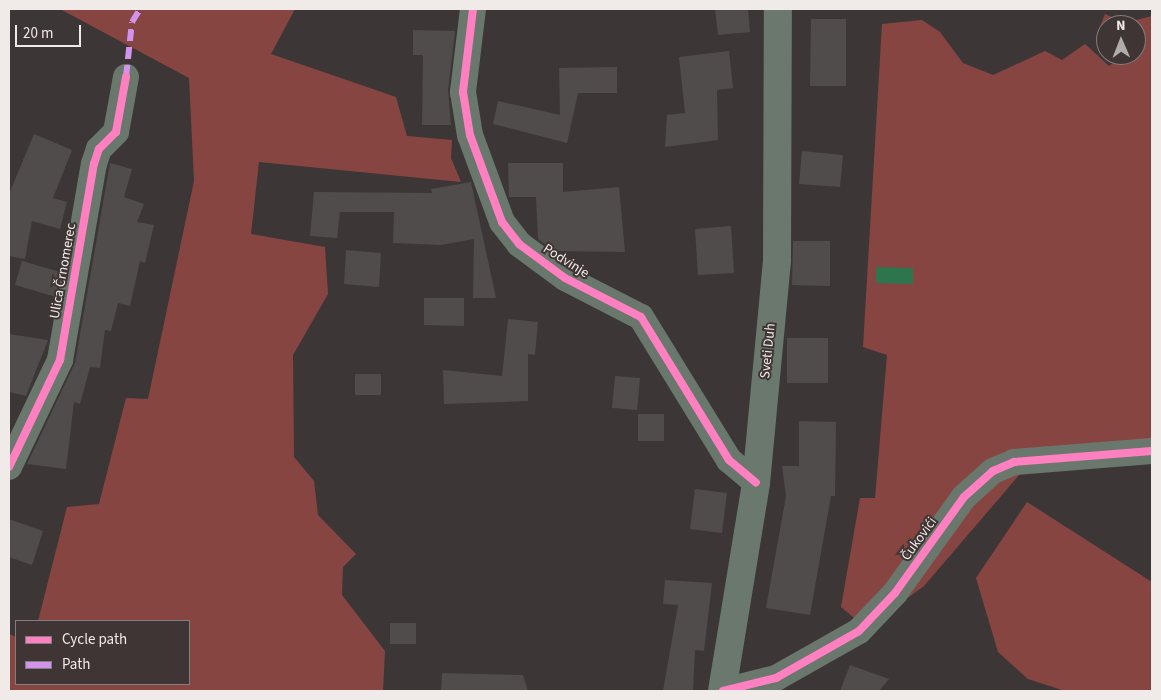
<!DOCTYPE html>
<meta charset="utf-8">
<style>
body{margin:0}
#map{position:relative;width:1161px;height:700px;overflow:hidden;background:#3c3736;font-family:"Source Sans 3",sans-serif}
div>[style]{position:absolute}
.forest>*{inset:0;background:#874542}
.water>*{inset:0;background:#2d754d}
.building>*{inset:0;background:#504c4b}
.minor>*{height:26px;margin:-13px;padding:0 13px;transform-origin:13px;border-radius:13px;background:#69776d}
.secondary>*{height:28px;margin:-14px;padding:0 14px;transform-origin:14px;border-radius:14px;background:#6a786e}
.quiet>*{height:6px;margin-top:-3px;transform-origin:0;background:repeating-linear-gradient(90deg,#d193ec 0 12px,transparent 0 18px)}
.cycleway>*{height:8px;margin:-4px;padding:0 4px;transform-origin:4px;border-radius:4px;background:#ff80c0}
span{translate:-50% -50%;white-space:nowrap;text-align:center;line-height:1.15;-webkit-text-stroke:4px #3e3534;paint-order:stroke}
.street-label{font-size:14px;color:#f0eae9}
.frame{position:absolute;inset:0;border:10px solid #f0eae9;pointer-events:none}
.legend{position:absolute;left:15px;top:620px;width:175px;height:65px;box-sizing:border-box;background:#3e3534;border:1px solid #857d7c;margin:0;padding:6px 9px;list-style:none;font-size:15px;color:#f0eae9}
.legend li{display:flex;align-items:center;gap:10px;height:25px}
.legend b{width:25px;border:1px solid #857d7c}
.north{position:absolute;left:1096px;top:15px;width:50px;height:50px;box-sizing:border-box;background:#3e3534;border:1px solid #857d7c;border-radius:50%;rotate:359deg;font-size:14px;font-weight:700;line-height:20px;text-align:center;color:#f0eae9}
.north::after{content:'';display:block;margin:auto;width:18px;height:22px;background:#b1abaa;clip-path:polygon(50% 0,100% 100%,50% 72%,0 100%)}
.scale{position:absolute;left:15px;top:25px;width:66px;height:22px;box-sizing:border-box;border:2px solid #f0eae9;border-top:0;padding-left:6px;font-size:15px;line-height:18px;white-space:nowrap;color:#f0eae9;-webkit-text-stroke:4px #3e3534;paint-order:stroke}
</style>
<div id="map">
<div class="forest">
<div style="clip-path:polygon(60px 9px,295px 9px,271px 54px,396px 97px,407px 136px,452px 140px,451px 158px,461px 182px,259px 162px,251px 234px,325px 247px,328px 294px,293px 355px,294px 457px,314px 481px,318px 515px,356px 554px,343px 567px,342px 595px,385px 651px,383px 691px,9px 691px,9px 634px,16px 637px,16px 684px,189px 684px,189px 621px,38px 621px,67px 507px,99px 504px,126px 398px,148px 399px,194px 181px,189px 78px)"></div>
<div style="clip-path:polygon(1105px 14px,1124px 23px,1152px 16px,1152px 447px,1038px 453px,924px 586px,866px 628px,841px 607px,860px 498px,875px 498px,887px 355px,863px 347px,882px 24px,922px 20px,940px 32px,963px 63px,993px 75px,1045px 51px,1062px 60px,1085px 44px,1109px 66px,1124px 55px,1136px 55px,1136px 25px,1106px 25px,1106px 39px,1098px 32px)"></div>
<div style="clip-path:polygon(1027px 502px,1152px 582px,1152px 691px,1065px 691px,1028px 679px,998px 652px,976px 578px)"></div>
</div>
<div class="water">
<div style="clip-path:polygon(876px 267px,913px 268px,913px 284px,876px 283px)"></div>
</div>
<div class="building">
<div style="clip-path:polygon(715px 9px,748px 9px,750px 32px,718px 35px)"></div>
<div style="clip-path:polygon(811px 19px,846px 19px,846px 86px,810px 86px)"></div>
<div style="clip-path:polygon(413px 30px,455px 31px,448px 90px,451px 125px,422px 125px,423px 55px,413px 55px)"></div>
<div style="clip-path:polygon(729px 51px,733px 88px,717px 90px,718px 140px,665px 147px,667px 115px,685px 113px,679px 57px)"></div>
<div style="clip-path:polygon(617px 67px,617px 93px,578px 93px,567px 143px,493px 124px,498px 101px,560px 115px,559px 68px)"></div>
<div style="clip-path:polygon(34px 134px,72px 150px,53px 198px,67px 202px,60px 229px,32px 221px,25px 259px,9px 256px,9px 194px)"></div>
<div style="clip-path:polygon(802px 151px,843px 155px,840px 187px,799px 184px)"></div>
<div style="clip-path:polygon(110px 163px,132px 169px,124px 197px,144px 204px,137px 222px,154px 225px,145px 263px,140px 261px,130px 306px,118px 303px,111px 331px,105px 330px,100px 368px,90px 367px,80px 404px,74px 402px,66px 469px,27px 464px,75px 363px)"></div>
<div style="clip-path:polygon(508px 163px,563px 163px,563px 192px,619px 187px,625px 252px,554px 251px,538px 239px,536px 197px,509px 197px)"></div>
<div style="clip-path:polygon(471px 182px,496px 298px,473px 298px,474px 239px,441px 245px,393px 243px,394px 212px,340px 212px,337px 238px,310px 236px,314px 192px,432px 193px,431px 189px)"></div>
<div style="clip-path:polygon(731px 226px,734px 273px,698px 275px,695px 229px)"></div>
<div style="clip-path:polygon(793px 241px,830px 241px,830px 286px,792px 285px)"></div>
<div style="clip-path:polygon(346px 250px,381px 253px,379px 287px,344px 284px)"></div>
<div style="clip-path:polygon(22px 261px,60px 272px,56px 297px,15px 285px)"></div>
<div style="clip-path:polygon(424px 298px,464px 298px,464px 326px,424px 325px)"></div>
<div style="clip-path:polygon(508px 319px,538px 322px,535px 355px,528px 354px,528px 401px,444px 404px,443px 370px,502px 376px)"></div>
<div style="clip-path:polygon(9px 334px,48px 340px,26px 396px,9px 392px)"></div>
<div style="clip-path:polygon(787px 338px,828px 338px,828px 383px,787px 383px)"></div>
<div style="clip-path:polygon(355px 374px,381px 374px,381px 395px,355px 395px)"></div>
<div style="clip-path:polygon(615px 376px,640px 378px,637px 410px,612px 408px)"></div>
<div style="clip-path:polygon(638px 414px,664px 414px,664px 441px,638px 441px)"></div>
<div style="clip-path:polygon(799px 421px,836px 422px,835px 496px,831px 496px,810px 615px,766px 608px,786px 496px,782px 466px,799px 466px)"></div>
<div style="clip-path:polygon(695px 489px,727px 493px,722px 533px,690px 529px)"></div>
<div style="clip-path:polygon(9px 519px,43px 531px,32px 565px,9px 557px)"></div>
<div style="clip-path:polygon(665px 580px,712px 583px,704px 651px,695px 650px,693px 691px,663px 691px,678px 605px,663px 604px)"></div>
<div style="clip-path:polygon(390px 623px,416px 623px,416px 644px,390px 644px)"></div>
<div style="clip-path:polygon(850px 665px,889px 679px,879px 691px,840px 691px)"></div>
<div style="clip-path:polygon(442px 673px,523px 675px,528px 691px,441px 691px)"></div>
</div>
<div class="minor">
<div style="left:473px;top:9px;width:84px;rotate:96.9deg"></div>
<div style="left:463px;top:92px;width:44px;rotate:80.8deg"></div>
<div style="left:470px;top:135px;width:93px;rotate:69.8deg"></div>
<div style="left:502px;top:222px;width:28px;rotate:52deg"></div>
<div style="left:519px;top:244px;width:57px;rotate:36.5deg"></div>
<div style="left:565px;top:278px;width:85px;rotate:27.2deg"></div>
<div style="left:641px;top:317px;width:168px;rotate:58.4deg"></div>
<div style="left:729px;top:460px;width:35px;rotate:40deg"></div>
<div style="left:9px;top:467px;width:119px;rotate:-64.5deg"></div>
<div style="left:60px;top:360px;width:199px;rotate:-80.2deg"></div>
<div style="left:94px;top:164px;width:16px;rotate:-72deg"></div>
<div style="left:99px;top:149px;width:24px;rotate:-45deg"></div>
<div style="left:116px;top:132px;width:56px;rotate:-79.7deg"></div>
<div style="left:723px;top:691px;width:55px;rotate:-13.8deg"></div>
<div style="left:776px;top:678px;width:95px;rotate:-29.5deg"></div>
<div style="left:859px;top:631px;width:52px;rotate:-46.5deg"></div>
<div style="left:895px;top:593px;width:118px;rotate:-54.3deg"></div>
<div style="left:964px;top:497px;width:39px;rotate:-42deg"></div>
<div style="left:993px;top:471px;width:23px;rotate:-23deg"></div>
<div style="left:1014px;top:462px;width:138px;rotate:-4.6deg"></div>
</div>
<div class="secondary">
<div style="left:722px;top:691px;width:211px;rotate:-80.7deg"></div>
<div style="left:756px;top:483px;width:224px;rotate:-84.6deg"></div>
<div style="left:777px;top:260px;width:251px;rotate:-89.8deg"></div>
</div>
<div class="quiet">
<div style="left:126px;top:77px;width:55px;rotate:-83.8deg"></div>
<div style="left:132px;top:22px;width:15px;rotate:-58deg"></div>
</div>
<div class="cycleway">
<div style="left:473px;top:9px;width:84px;rotate:96.9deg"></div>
<div style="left:463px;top:92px;width:44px;rotate:80.8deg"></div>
<div style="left:470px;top:135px;width:93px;rotate:69.8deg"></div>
<div style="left:502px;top:222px;width:28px;rotate:52deg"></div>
<div style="left:519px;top:244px;width:57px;rotate:36.5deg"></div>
<div style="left:565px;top:278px;width:85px;rotate:27.2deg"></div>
<div style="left:641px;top:317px;width:168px;rotate:58.4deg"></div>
<div style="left:729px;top:460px;width:35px;rotate:40deg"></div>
<div style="left:9px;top:467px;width:119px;rotate:-64.5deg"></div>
<div style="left:60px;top:360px;width:199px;rotate:-80.2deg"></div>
<div style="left:94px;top:164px;width:16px;rotate:-72deg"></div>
<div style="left:99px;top:149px;width:24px;rotate:-45deg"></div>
<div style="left:116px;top:132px;width:56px;rotate:-79.7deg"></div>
<div style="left:723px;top:691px;width:55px;rotate:-13.8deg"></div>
<div style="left:776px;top:678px;width:95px;rotate:-29.5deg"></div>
<div style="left:859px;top:631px;width:52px;rotate:-46.5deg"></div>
<div style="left:895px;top:593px;width:118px;rotate:-54.3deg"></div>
<div style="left:964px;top:497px;width:39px;rotate:-42deg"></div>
<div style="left:993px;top:471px;width:23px;rotate:-23deg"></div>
<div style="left:1014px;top:462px;width:138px;rotate:-4.6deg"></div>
</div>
<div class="street-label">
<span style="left:566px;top:261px;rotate:32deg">Podvinje</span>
<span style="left:63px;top:271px;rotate:-80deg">Ulica Črnomerec</span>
<span style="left:768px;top:351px;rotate:-84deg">Sveti Duh</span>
<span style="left:919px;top:539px;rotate:-54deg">Čukovići</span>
</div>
<div class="frame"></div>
<ul class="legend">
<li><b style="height:6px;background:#ff80c0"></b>Cycle path</li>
<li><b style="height:6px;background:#d193ec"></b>Path</li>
</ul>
<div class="north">N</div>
<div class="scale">20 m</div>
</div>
